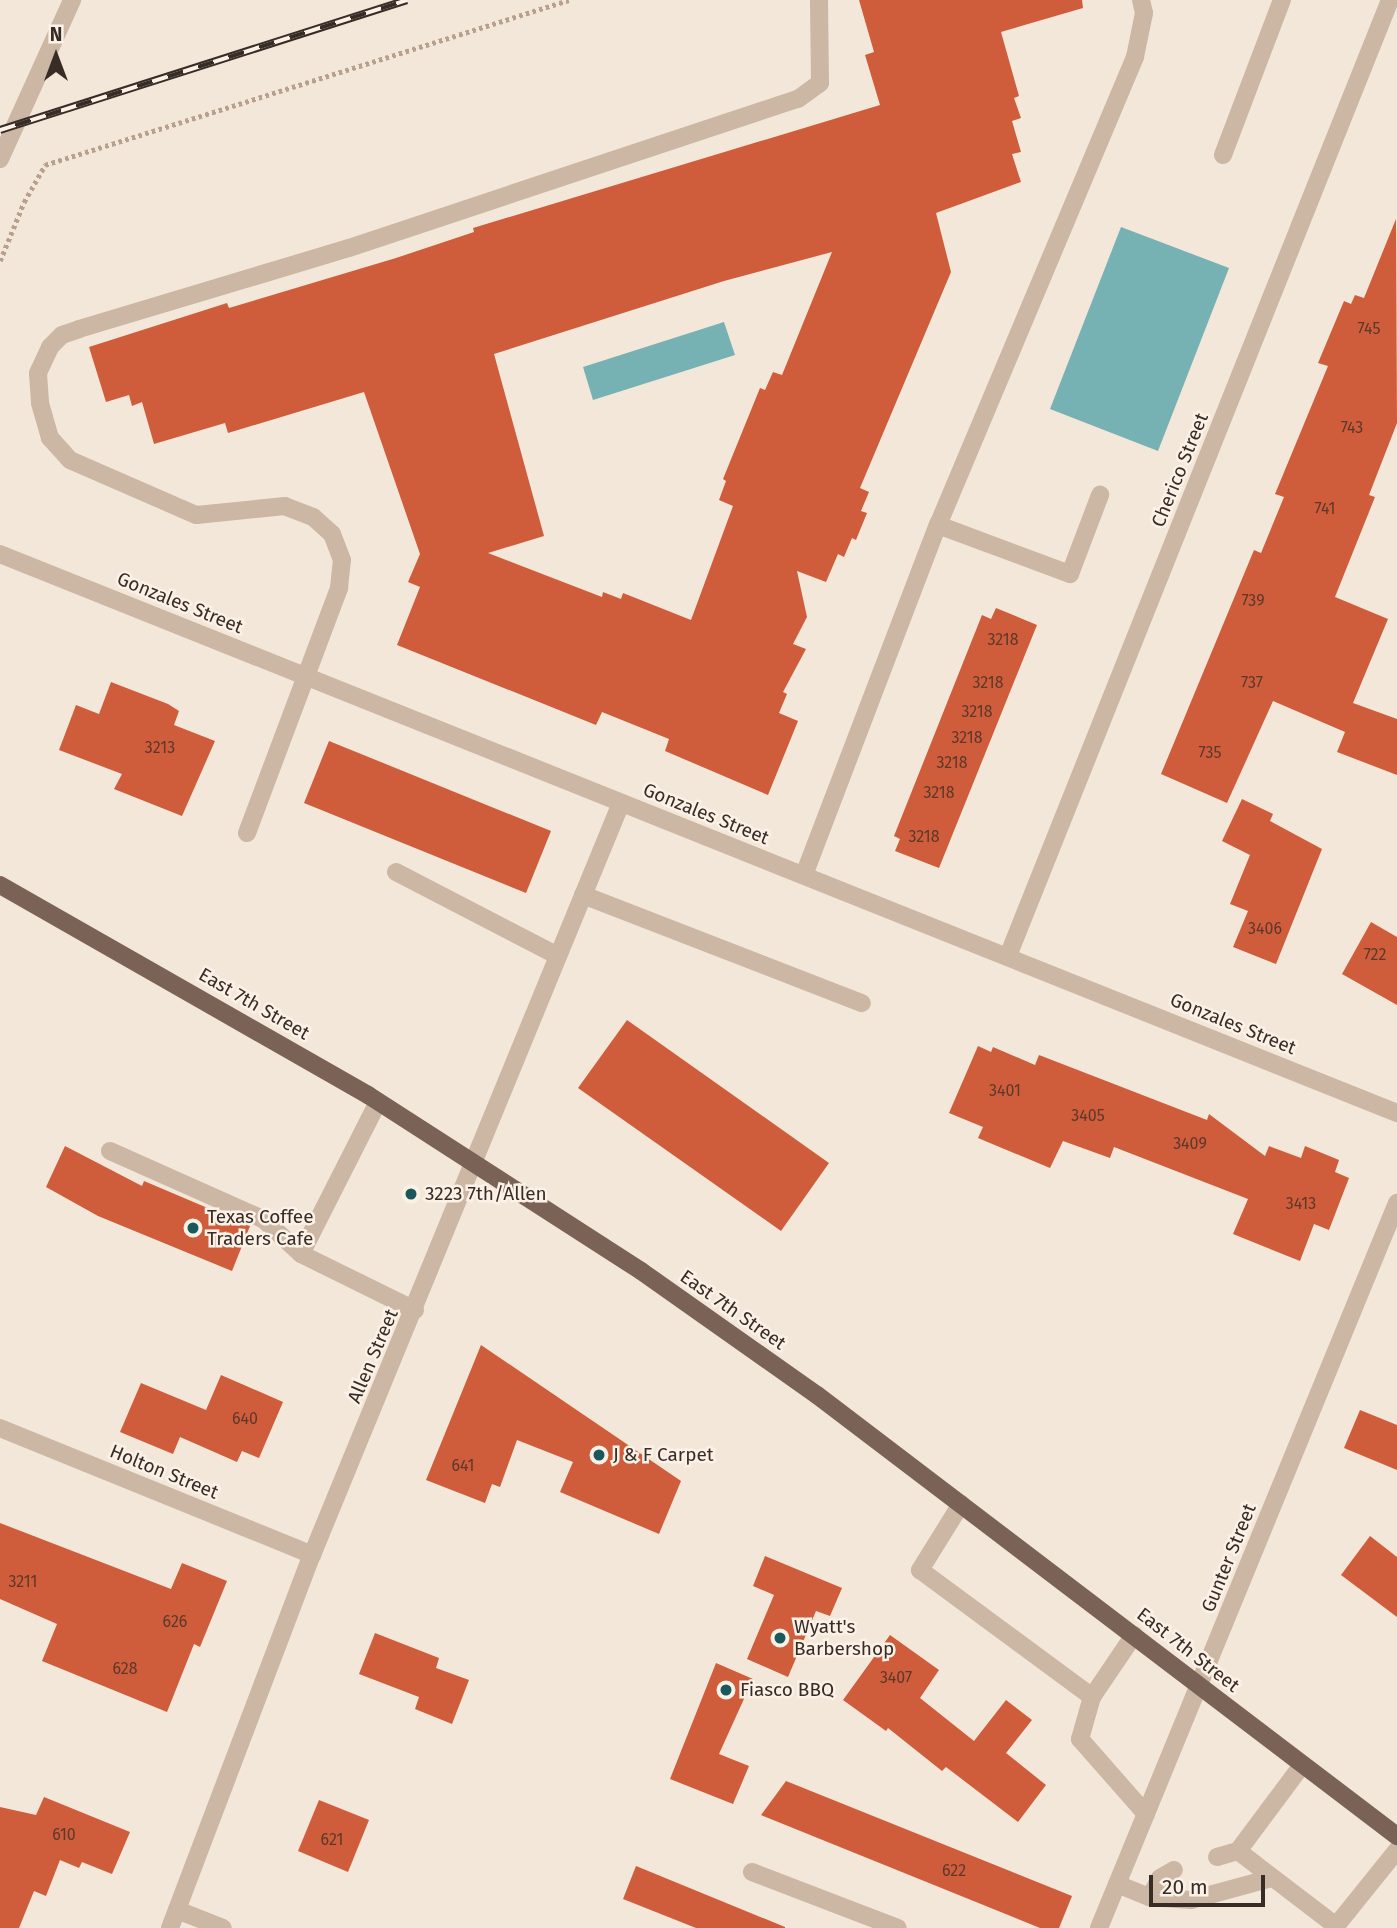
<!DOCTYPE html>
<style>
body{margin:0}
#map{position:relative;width:1397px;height:1928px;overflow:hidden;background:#f3e7d9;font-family:"Fira Sans",sans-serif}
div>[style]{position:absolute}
.water>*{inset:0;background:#76b1b3}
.building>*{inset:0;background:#cf5d3b}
.path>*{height:4.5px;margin-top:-2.25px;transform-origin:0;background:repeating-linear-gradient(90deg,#b8a08e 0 3.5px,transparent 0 7px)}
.service>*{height:18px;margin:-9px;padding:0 9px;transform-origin:9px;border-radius:9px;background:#ccb6a4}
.minor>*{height:18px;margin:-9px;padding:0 9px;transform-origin:9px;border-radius:9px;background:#ccb6a4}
.tertiary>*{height:18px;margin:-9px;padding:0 9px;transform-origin:9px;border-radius:9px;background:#ccb6a4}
.primary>*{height:18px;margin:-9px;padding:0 9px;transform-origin:9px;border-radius:9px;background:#7b6256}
.rail>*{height:8px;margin-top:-4px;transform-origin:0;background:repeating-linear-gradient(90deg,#fbf1e6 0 16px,#372c26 0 32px);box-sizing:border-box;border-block:2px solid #372c26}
.dots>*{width:19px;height:19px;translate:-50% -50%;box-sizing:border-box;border:4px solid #fbf1e6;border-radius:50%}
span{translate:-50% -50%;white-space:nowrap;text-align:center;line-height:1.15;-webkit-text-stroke:5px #fbf1e6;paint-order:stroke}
.number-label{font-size:16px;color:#5d382b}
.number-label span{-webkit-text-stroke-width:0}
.street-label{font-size:19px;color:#372c26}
.poi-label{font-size:19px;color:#372c26}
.left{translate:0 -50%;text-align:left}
.north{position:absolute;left:21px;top:21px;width:70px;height:70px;-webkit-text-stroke:5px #fbf1e6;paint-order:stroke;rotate:0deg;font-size:19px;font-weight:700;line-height:28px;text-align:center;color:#372c26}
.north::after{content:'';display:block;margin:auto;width:24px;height:32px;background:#372c26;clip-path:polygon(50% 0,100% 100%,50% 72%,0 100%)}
.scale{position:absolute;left:1149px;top:1875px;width:116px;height:32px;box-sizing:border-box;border:4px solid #372c26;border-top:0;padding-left:9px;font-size:21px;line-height:24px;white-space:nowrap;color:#372c26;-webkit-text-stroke:5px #fbf1e6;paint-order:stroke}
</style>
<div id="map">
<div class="water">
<div style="clip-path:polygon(1121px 227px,1229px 268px,1158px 451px,1050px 409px)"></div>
<div style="clip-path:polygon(724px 322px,735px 355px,593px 400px,583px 367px)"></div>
</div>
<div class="building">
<div style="clip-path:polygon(evenodd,859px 0,1082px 0,1083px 8px,1001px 32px,1019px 96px,1014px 98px,1021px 118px,1012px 121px,1021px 152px,1012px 154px,1021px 182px,936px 213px,951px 272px,860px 488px,869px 492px,861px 511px,867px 513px,856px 540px,852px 538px,844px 557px,838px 554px,826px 582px,797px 571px,807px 617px,793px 644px,806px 649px,783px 692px,787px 694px,779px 713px,798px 721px,768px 795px,665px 751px,669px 739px,602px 712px,596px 725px,397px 645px,420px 587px,408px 582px,420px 554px,364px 392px,228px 433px,225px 423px,154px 444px,142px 402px,132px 406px,129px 395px,106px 402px,89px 347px,227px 303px,229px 308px,396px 258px,474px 232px,473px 228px,880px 105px,865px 55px,874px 52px,859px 0,832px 252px,782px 375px,773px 372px,765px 390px,760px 388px,723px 479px,726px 481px,719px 500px,733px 506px,691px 620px,623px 593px,621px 599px,603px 592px,602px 597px,488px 553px,544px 536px,494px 354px,724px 281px,832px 252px)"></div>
<div style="clip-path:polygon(1396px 219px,1397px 423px,1369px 495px,1375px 497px,1335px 597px,1388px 619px,1353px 703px,1397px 719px,1397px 775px,1337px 752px,1345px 732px,1273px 701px,1227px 803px,1161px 774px,1254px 550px,1261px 553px,1284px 497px,1275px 494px,1328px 366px,1318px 363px,1344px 301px,1351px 304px,1355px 295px,1364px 298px)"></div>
<div style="clip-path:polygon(996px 608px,1037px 625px,939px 868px,895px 851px,900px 839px,894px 836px,982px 615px,991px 619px)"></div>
<div style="clip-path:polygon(111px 682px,168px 704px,179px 711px,174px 725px,215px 741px,182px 816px,114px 789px,122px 774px,59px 750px,76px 705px,99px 714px)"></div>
<div style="clip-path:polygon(329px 741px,551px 831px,526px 893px,304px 803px)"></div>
<div style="clip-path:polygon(1242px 799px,1273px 814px,1270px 821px,1322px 849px,1276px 964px,1233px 947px,1248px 911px,1230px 904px,1250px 855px,1222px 841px)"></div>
<div style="clip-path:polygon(1371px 922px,1397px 937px,1397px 1005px,1342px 974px)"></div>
<div style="clip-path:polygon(627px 1020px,829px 1163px,781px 1231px,578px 1088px)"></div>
<div style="clip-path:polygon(978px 1046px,991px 1052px,993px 1047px,1035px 1065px,1039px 1055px,1207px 1120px,1209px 1114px,1265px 1156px,1269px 1146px,1301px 1158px,1305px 1146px,1339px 1160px,1335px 1172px,1349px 1178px,1329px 1230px,1314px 1224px,1300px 1261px,1233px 1234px,1248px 1199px,1114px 1147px,1110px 1158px,1063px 1141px,1050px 1168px,978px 1138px,983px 1127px,949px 1113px)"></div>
<div style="clip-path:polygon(65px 1146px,142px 1186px,144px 1181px,250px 1226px,232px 1271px,98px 1216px,46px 1187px)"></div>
<div style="clip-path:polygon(481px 1345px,681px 1481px,659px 1534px,560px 1492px,573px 1462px,517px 1440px,500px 1487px,492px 1484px,485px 1503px,426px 1480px)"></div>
<div style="clip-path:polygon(221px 1375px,283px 1402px,259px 1458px,242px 1451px,237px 1462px,180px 1437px,173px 1454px,120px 1432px,141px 1383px,206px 1410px)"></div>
<div style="clip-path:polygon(1360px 1410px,1397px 1425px,1397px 1470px,1344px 1448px)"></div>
<div style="clip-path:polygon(0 1523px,171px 1589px,182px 1563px,227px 1581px,200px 1647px,194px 1644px,167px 1712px,42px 1661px,57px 1624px,0 1599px)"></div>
<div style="clip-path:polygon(1370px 1536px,1397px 1557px,1397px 1617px,1341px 1575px)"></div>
<div style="clip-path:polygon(765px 1556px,842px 1588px,830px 1616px,816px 1611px,788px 1677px,747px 1659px,774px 1595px,753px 1586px)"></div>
<div style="clip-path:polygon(375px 1633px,439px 1658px,436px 1668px,469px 1680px,452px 1724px,415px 1709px,419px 1697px,359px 1674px)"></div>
<div style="clip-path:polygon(890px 1635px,939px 1670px,920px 1698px,974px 1741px,1006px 1700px,1032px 1720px,1006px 1753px,1046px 1785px,1018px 1822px,946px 1767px,942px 1771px,888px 1728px,886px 1731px,843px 1700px)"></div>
<div style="clip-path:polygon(716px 1663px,753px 1679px,719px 1754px,749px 1766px,733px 1804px,670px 1779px)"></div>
<div style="clip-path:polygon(786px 1781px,1072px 1896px,1059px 1928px,1040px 1928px,761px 1815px)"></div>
<div style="clip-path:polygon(44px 1797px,130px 1832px,112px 1874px,82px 1862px,79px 1868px,60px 1860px,46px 1896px,34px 1891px,19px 1928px,0 1928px,0 1807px,36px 1815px)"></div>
<div style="clip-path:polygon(319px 1800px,369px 1820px,348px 1872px,298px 1851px)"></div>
<div style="clip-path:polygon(636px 1866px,785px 1927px,785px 1928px,696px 1928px,623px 1899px)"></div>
</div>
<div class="path">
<div style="left:0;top:261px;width:64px;rotate:-67.9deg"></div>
<div style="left:24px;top:202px;width:43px;rotate:-60.4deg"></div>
<div style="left:45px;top:165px;width:549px;rotate:-17.48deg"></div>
</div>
<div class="service">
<div style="left:1223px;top:155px;width:166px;rotate:-69.2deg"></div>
<div style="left:938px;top:525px;width:141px;rotate:20.4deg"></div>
<div style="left:1070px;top:574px;width:85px;rotate:-69.2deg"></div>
<div style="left:247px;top:833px;width:262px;rotate:-69.4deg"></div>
<div style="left:339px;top:588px;width:28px;rotate:-84deg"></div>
<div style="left:342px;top:560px;width:28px;rotate:-111deg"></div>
<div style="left:332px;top:534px;width:25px;rotate:-138deg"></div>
<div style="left:313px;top:517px;width:30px;rotate:-159deg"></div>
<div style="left:285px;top:506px;width:89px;rotate:174.2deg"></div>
<div style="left:196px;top:515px;width:137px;rotate:-156.4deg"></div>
<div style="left:70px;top:460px;width:30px;rotate:-132deg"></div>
<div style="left:50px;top:438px;width:37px;rotate:-106deg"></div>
<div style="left:40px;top:402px;width:29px;rotate:-94deg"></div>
<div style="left:38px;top:373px;width:29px;rotate:-65deg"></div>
<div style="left:50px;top:347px;width:17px;rotate:-45deg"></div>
<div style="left:62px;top:335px;width:18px;rotate:-19deg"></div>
<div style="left:79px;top:329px;width:282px;rotate:-16.7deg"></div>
<div style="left:349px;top:248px;width:473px;rotate:-18.4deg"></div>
<div style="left:798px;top:99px;width:27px;rotate:-36deg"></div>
<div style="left:820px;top:83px;width:83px;rotate:-90.7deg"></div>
<div style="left:396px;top:872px;width:182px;rotate:27.4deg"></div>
<div style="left:804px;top:875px;width:375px;rotate:-69.1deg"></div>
<div style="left:938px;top:525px;width:508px;rotate:-67.17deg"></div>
<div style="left:1135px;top:57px;width:45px;rotate:-78.4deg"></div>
<div style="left:1144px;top:13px;width:13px;rotate:-103deg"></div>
<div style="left:583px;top:895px;width:299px;rotate:21.2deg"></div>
<div style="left:378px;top:1102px;width:170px;rotate:116.9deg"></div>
<div style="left:301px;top:1254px;width:127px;rotate:26.2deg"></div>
<div style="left:110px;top:1151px;width:167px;rotate:24deg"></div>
<div style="left:263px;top:1219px;width:52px;rotate:42.6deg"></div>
<div style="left:961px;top:1504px;width:78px;rotate:121.8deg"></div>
<div style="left:920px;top:1570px;width:214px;rotate:36.4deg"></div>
<div style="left:1092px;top:1697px;width:75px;rotate:-55.9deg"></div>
<div style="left:1092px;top:1697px;width:44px;rotate:105.9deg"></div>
<div style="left:1080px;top:1739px;width:100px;rotate:48.7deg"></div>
<div style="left:1238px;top:1851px;width:123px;rotate:37.4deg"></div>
<div style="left:1336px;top:1926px;width:97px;rotate:-51.2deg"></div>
<div style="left:1217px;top:1857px;width:22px;rotate:-16deg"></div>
<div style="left:1238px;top:1851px;width:107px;rotate:-53.3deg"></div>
<div style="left:752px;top:1872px;width:156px;rotate:21deg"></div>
<div style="left:1117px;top:1884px;width:35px;rotate:22deg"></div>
<div style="left:1150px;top:1897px;width:21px;rotate:-62deg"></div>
<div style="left:1160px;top:1878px;width:16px;rotate:-30deg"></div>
<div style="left:1150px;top:1897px;width:41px;rotate:4.2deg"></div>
<div style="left:1191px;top:1900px;width:84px;rotate:-15.2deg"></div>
</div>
<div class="minor">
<div style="left:0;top:554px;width:1505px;rotate:21.81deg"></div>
<div style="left:1008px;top:956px;width:1029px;rotate:-68.22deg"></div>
<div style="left:0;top:1428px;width:337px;rotate:22.1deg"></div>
<div style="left:177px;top:1910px;width:49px;rotate:21.4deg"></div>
<div style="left:170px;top:1928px;width:399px;rotate:-69.2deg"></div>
<div style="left:312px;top:1555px;width:813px;rotate:-67.66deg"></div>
<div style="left:1099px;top:1928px;width:784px;rotate:-67.66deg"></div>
</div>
<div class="tertiary">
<div style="left:0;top:159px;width:175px;rotate:-65.6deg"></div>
</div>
<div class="primary">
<div style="left:0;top:885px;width:424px;rotate:29.7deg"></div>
<div style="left:368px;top:1095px;width:325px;rotate:32.8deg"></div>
<div style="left:641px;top:1271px;width:215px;rotate:35.2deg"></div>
<div style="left:817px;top:1395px;width:729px;rotate:37.25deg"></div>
</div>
<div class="rail">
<div style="left:0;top:130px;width:427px;rotate:-17.7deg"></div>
</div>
<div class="dots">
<div style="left:411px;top:1194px;background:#19595c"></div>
<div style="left:193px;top:1228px;background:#19595c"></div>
<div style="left:599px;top:1455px;background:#19595c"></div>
<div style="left:780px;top:1638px;background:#19595c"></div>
<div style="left:726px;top:1690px;background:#19595c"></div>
</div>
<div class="number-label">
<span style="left:1369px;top:329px">745</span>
<span style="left:1352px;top:428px">743</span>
<span style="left:1325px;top:509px">741</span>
<span style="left:1253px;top:601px">739</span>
<span style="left:1003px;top:640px">3218</span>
<span style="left:988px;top:683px">3218</span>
<span style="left:1252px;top:683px">737</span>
<span style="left:977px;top:712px">3218</span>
<span style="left:967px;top:738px">3218</span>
<span style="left:160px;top:748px">3213</span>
<span style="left:1210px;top:753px">735</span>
<span style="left:952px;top:763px">3218</span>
<span style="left:939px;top:793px">3218</span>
<span style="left:924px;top:837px">3218</span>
<span style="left:1265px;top:929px">3406</span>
<span style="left:1375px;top:955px">722</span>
<span style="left:1005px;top:1091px">3401</span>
<span style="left:1088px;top:1116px">3405</span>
<span style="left:1190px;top:1144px">3409</span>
<span style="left:1301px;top:1204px">3413</span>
<span style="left:245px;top:1419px">640</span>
<span style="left:463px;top:1466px">641</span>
<span style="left:23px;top:1582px">3211</span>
<span style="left:175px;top:1622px">626</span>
<span style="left:125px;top:1669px">628</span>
<span style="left:896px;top:1678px">3407</span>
<span style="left:64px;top:1835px">610</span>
<span style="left:332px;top:1840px">621</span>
<span style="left:954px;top:1871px">622</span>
</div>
<div class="street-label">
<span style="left:1180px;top:470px;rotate:-68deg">Cherico Street</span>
<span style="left:180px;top:603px;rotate:22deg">Gonzales Street</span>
<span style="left:706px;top:814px;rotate:22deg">Gonzales Street</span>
<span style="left:254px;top:1004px;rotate:30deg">East 7th Street</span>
<span style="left:1233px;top:1024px;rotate:22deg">Gonzales Street</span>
<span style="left:733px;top:1310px;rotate:35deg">East 7th Street</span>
<span style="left:373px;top:1356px;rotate:-67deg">Allen Street</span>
<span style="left:164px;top:1472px;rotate:22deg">Holton Street</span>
<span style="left:1229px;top:1558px;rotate:-68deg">Gunter Street</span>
<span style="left:1188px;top:1650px;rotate:38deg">East 7th Street</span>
</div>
<div class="poi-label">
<span class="left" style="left:425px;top:1194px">3223 7th/Allen</span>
<span class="left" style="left:207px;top:1228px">Texas Coffee<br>Traders Cafe</span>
<span class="left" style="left:613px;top:1455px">J &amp; F Carpet</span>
<span class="left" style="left:794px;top:1638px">Wyatt's<br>Barbershop</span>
<span class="left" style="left:740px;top:1690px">Fiasco BBQ</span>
</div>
<div class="north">N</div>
<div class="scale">20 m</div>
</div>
